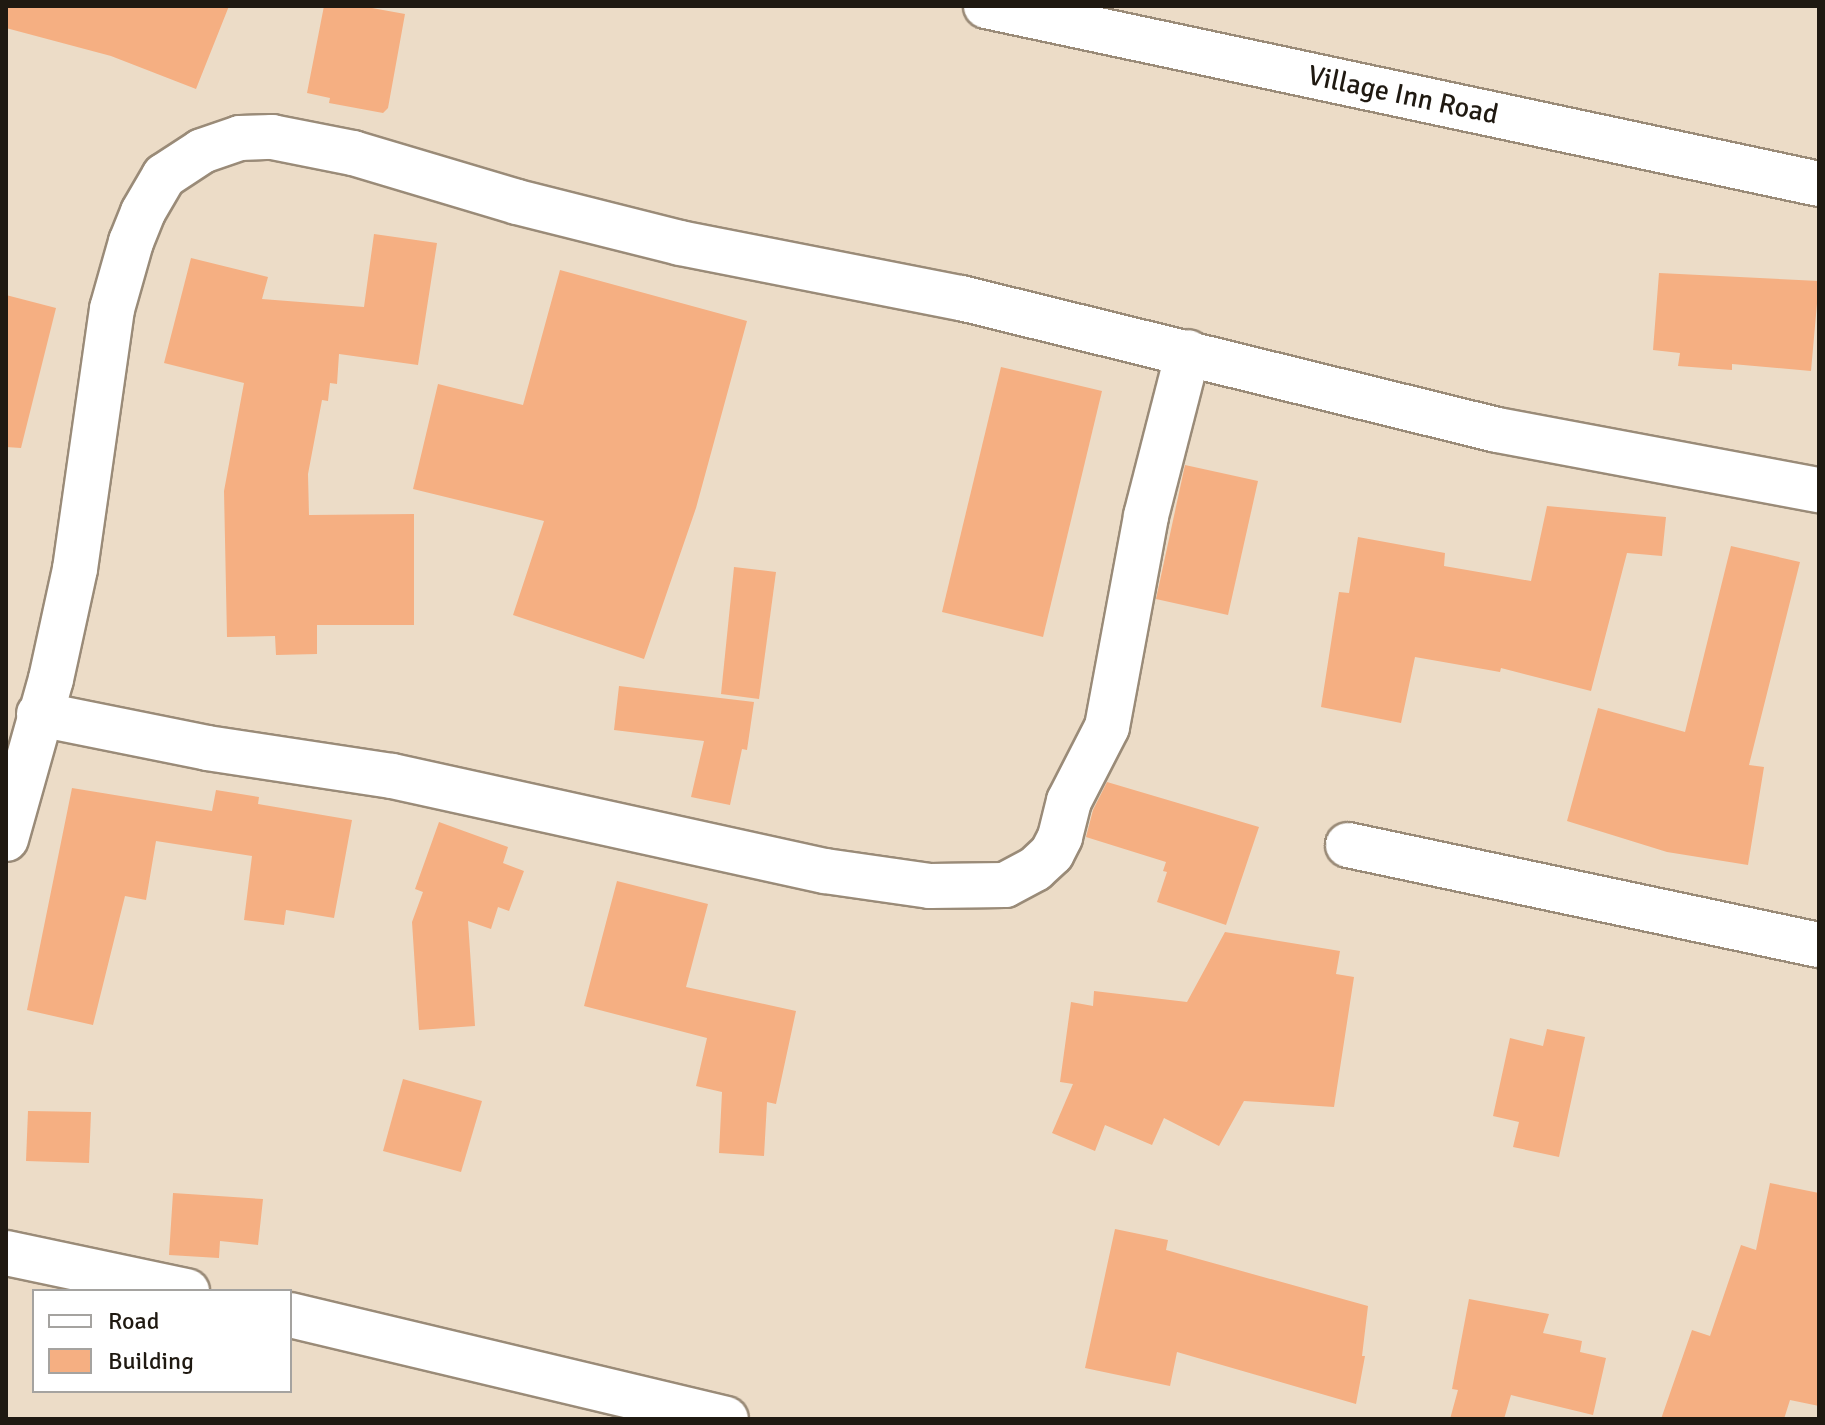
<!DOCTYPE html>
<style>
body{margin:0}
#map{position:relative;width:1825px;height:1425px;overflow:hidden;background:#ecdcc7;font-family:Signika,sans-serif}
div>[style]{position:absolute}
.building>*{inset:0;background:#f5af82}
.roads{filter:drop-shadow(2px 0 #9a8b78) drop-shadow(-2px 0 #9a8b78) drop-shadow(0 2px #9a8b78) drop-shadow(0 -2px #9a8b78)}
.minor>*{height:44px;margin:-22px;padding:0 22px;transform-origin:22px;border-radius:22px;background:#fff}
.tertiary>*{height:44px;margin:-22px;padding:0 22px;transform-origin:22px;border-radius:22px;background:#fff}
span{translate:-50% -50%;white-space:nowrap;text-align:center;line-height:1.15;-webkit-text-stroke:7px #fff;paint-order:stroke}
.street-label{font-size:28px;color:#1f1911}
.frame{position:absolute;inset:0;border:8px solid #1f1911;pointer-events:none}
.legend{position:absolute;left:32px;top:1289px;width:260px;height:104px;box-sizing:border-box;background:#fff;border:2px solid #a5a3a0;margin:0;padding:10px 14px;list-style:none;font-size:24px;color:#1f1911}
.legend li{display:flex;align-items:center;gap:16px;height:40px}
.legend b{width:40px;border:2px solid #a5a3a0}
</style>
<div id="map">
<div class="building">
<div style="clip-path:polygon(6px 6px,229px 6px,196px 89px,111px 56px,6px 28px)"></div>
<div style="clip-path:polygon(324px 6px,361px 6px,405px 14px,388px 108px,383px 113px,329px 103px,330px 98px,307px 93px)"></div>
<div style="clip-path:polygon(374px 234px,437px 243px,418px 365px,339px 354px,337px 384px,330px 383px,328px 401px,322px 400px,308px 474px,309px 515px,414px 514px,414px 625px,317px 625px,317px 654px,276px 655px,275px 636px,227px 637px,224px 491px,244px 383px,164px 363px,191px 258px,268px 277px,262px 299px,364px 307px)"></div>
<div style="clip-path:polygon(560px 270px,747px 321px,696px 508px,644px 659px,513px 615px,544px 521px,413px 489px,438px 384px,523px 405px)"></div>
<div style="clip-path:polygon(1659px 273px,1819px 281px,1811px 371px,1732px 364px,1732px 370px,1678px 366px,1680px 353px,1653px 350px)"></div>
<div style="clip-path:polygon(6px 295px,56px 308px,21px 448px,6px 447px)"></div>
<div style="clip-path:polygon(1001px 367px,1102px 391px,1043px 637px,942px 612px)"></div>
<div style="clip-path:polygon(1185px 465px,1258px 481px,1228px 615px,1156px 599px)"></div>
<div style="clip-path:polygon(1547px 506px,1666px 517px,1662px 556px,1627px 553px,1591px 691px,1501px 668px,1500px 672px,1415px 657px,1401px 723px,1321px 707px,1339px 592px,1349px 593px,1358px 537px,1445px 553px,1444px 566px,1531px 581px)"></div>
<div style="clip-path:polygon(1731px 546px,1800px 562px,1749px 765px,1764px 767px,1748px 865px,1667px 852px,1567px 821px,1598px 708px,1685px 732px)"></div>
<div style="clip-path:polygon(734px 567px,776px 572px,759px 699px,721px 694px)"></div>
<div style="clip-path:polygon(619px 686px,754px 702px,747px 750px,742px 749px,730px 805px,691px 797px,704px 741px,614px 730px)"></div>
<div style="clip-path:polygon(1107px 782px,1259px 827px,1226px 925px,1157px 902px,1167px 872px,1163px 871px,1166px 862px,1086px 837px,1093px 810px)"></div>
<div style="clip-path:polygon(72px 788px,212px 811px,216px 790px,259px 797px,258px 804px,352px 820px,334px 918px,286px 910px,284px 925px,244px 920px,252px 856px,156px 841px,146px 900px,125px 896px,93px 1025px,27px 1010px)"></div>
<div style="clip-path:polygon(439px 822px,508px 847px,503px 863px,524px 871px,509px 911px,498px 907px,491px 929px,468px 921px,475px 1026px,419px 1030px,412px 922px,423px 892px,415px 889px)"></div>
<div style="clip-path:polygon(617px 881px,708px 904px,686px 987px,796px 1011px,776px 1104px,767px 1102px,764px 1156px,719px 1153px,722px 1092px,696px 1086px,707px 1038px,584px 1006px)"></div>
<div style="clip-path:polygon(1225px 932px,1340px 951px,1336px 974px,1354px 977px,1334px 1107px,1244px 1101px,1219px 1146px,1164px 1118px,1152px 1145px,1105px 1125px,1095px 1151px,1052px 1133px,1073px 1084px,1060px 1082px,1071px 1002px,1093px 1006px,1094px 991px,1187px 1002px)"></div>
<div style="clip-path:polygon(1547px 1029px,1585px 1037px,1559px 1157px,1513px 1147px,1519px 1122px,1493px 1116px,1510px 1038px,1543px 1046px)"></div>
<div style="clip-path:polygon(403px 1079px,482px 1101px,461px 1172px,383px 1151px)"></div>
<div style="clip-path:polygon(28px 1111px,91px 1112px,89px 1163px,26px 1161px)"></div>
<div style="clip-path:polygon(1770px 1183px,1819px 1193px,1819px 1406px,1790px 1400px,1784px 1419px,1661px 1419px,1692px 1330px,1710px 1336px,1741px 1245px,1756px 1250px)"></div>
<div style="clip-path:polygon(173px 1193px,263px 1199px,258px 1245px,220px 1241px,219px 1258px,169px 1255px)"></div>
<div style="clip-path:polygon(1115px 1229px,1168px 1240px,1166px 1250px,1368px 1306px,1362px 1356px,1365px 1356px,1356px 1404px,1177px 1352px,1170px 1386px,1085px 1368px)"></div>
<div style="clip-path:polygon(1469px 1299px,1549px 1314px,1543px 1333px,1582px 1341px,1580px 1352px,1606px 1358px,1593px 1415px,1511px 1395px,1504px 1419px,1450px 1419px,1458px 1390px,1452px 1389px)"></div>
</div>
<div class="roads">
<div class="minor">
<div style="left:39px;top:714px;width:171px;rotate:11.4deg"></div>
<div style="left:207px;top:748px;width:187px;rotate:8.6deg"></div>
<div style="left:392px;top:776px;width:443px;rotate:12.4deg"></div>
<div style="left:825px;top:871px;width:106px;rotate:8.1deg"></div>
<div style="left:930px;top:886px;width:75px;rotate:-0.8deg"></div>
<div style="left:1005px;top:885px;width:34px;rotate:-28deg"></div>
<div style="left:1035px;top:869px;width:23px;rotate:-43deg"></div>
<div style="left:1052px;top:853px;width:18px;rotate:-63deg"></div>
<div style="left:1060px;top:837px;width:37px;rotate:-76deg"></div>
<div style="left:1069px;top:801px;width:83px;rotate:-62.8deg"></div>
<div style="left:1107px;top:727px;width:215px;rotate:-79.5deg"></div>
<div style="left:1146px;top:516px;width:169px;rotate:-75.6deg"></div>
<div style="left:6px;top:839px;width:166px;rotate:-74.3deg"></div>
<div style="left:51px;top:679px;width:113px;rotate:-77.7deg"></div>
<div style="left:75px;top:569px;width:263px;rotate:-81.9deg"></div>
<div style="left:112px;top:309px;width:70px;rotate:-74.2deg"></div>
<div style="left:131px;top:242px;width:32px;rotate:-68deg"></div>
<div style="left:143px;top:212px;width:42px;rotate:-59.7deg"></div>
<div style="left:164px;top:176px;width:45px;rotate:-33.3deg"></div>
<div style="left:202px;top:151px;width:40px;rotate:-18.9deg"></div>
<div style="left:240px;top:138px;width:32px;rotate:-2deg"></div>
<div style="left:272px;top:137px;width:83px;rotate:11.2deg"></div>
<div style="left:353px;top:153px;width:171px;rotate:16.6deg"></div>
<div style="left:517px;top:202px;width:168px;rotate:14.1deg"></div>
<div style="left:680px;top:243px;width:286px;rotate:11.1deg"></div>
<div style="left:961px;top:298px;width:552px;rotate:13.83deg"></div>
<div style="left:1497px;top:430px;width:328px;rotate:10.6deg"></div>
<div style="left:1348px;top:845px;width:481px;rotate:12deg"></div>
<div style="left:6px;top:1253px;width:185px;rotate:11.9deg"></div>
<div style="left:290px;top:1315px;width:448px;rotate:13.4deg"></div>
</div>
<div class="tertiary">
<div style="left:986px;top:6px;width:852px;rotate:12.06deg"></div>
</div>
</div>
<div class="street-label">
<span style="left:1403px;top:95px;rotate:12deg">Village Inn Road</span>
</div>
<div class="frame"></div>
<ul class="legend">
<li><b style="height:10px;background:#fff"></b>Road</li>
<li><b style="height:22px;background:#f5af82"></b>Building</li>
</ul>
</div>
